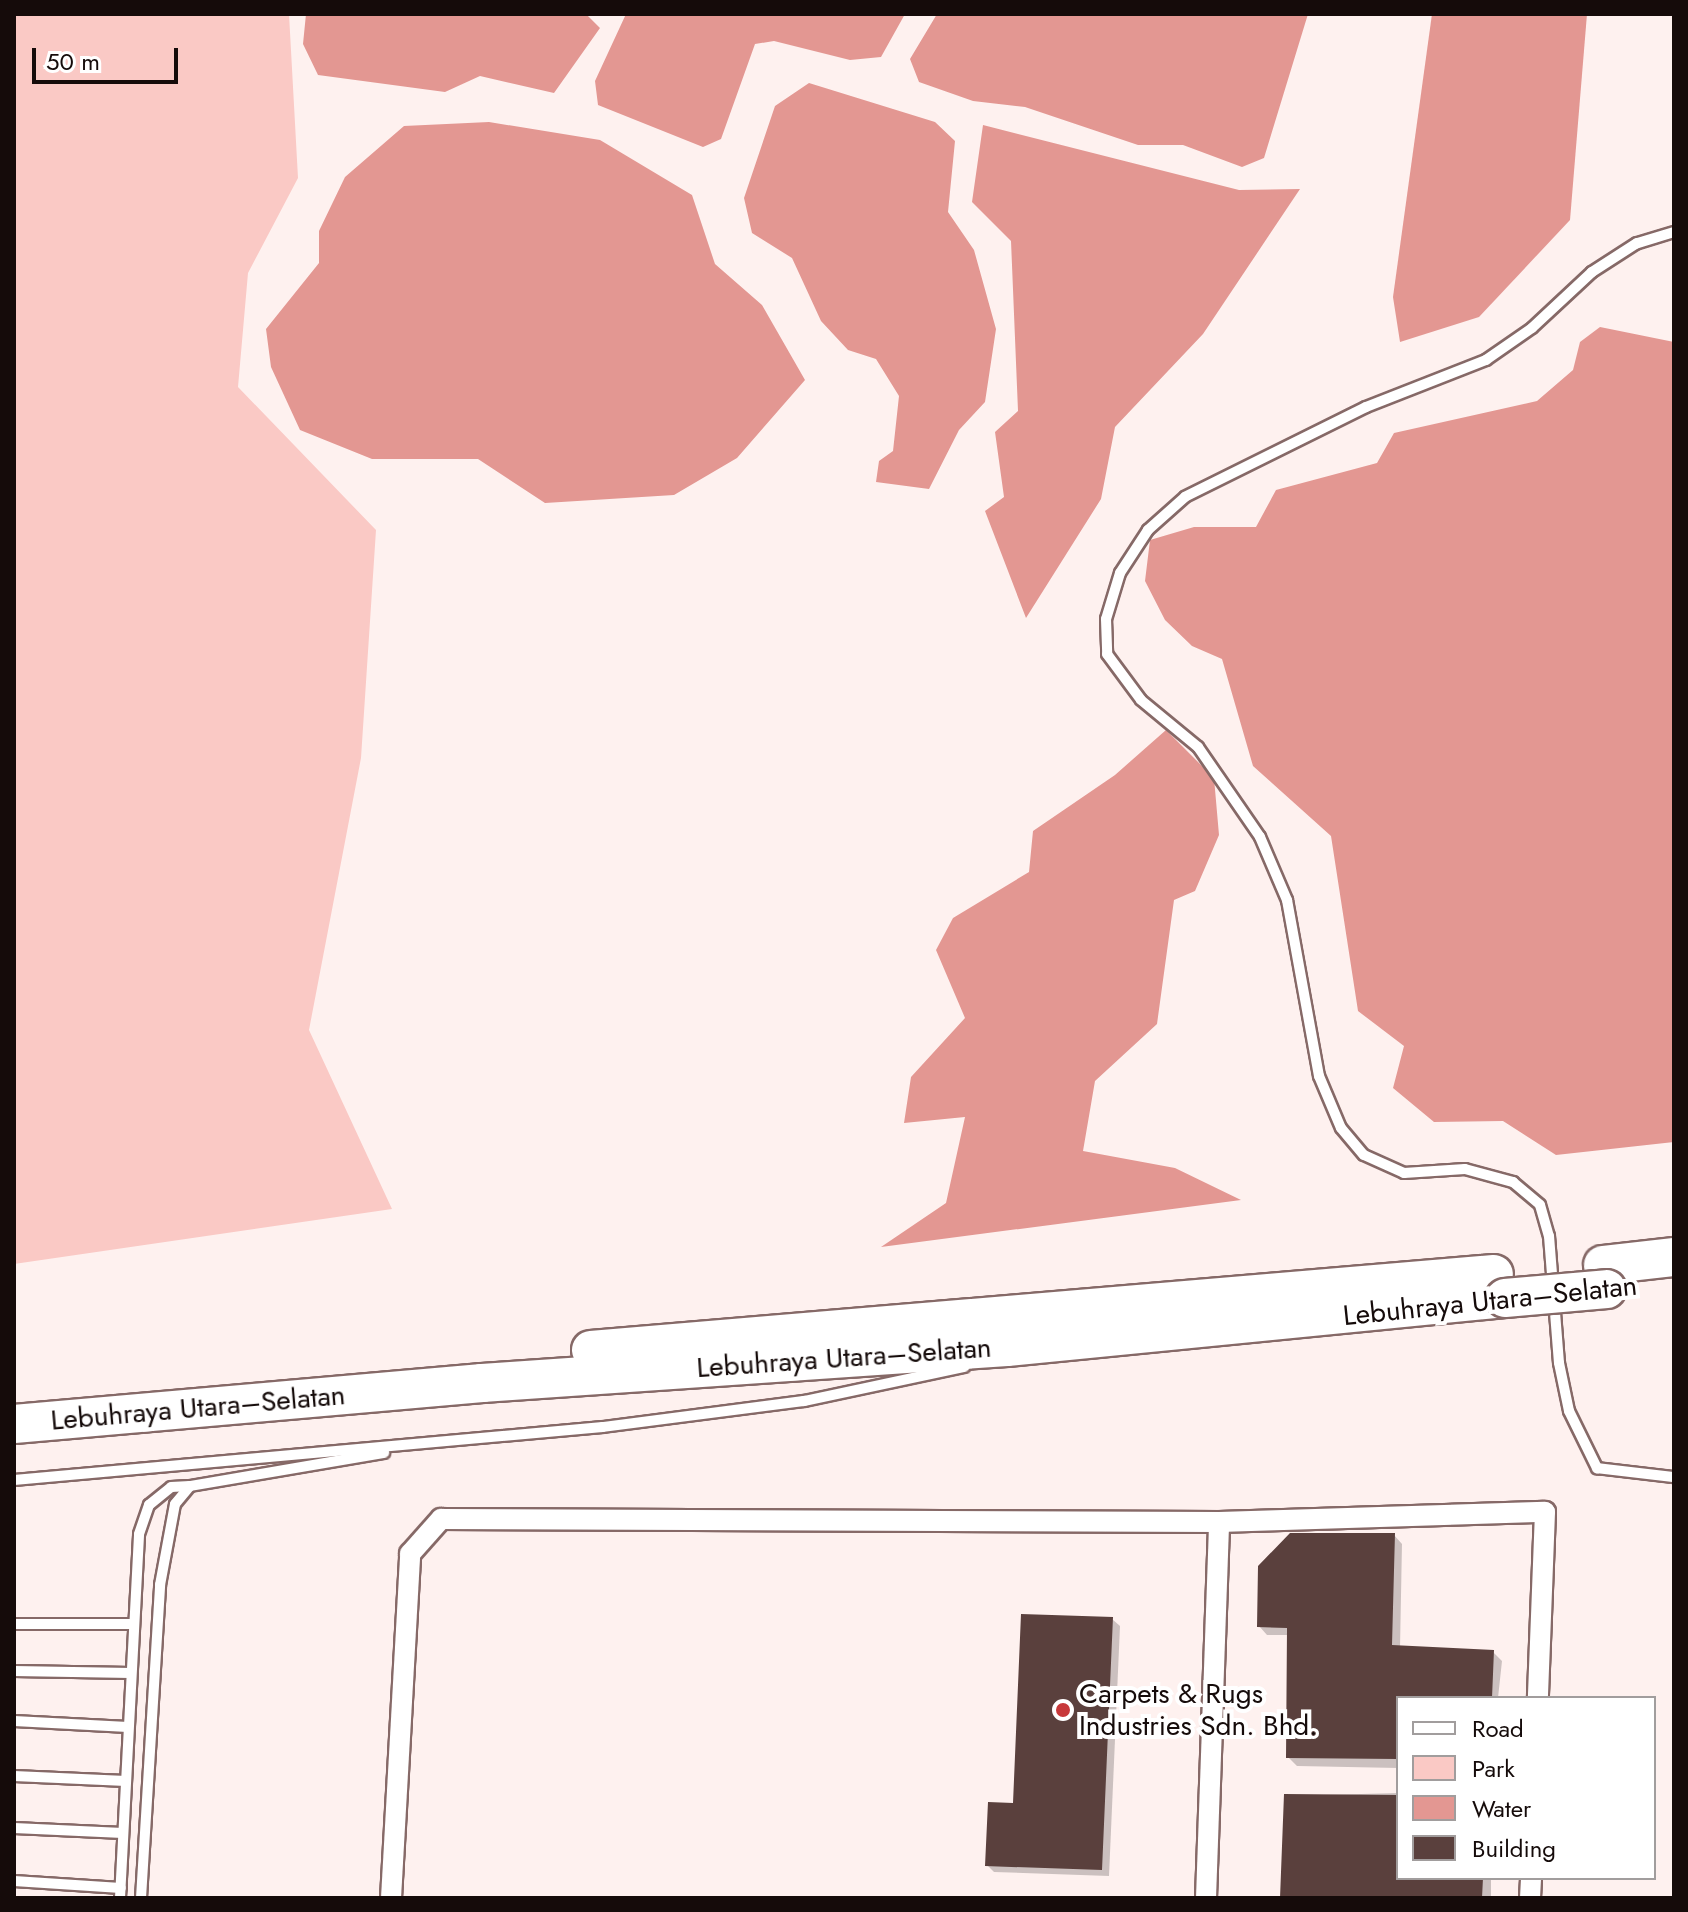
<!DOCTYPE html>
<meta charset="utf-8">
<style>
body{margin:0}
#map{position:relative;width:1688px;height:1912px;overflow:hidden;background:#fef1ef;font-family:Jost,sans-serif}
div>[style]{position:absolute}
.green>*{inset:0;background:#fac9c5}
.water>*{inset:0;background:#e39792}
.shadow>*{inset:0;background:#0003}
.building>*{inset:0;background:#5a403d}
.roads{filter:drop-shadow(2px 0 #866967) drop-shadow(-2px 0 #866967) drop-shadow(0 2px #866967) drop-shadow(0 -2px #866967)}
.lane>*{height:10px;margin:-5px;padding:0 5px;transform-origin:5px;border-radius:5px;background:#fff}
.street>*{height:20px;margin:-10px;padding:0 10px;transform-origin:10px;border-radius:10px;background:#fff}
.highway>*{height:38px;margin:-19px;padding:0 19px;transform-origin:19px;border-radius:19px;background:#fff}
.bridges{filter:drop-shadow(2px 0 #866967) drop-shadow(-2px 0 #866967) drop-shadow(0 2px #866967) drop-shadow(0 -2px #866967)}
.highway-bridge>*{height:38px;margin:-19px;padding:0 19px;transform-origin:19px;border-radius:19px;background:#fff}
.dots>*{width:22px;height:22px;translate:-50% -50%;box-sizing:border-box;border:4px solid #fff;border-radius:50%}
span{translate:-50% -50%;white-space:nowrap;text-align:center;line-height:1.15;-webkit-text-stroke:8px #fff;paint-order:stroke}
.street-label{font-size:28px;color:#150b0a}
.poi-label{font-size:28px;color:#150b0a}
.left{translate:0 -50%;text-align:left}
.frame{position:absolute;inset:0;border:16px solid #150b0a;pointer-events:none}
.legend{position:absolute;left:1396px;top:1696px;width:260px;height:184px;box-sizing:border-box;background:#fff;border:2px solid #a19d9d;margin:0;padding:10px 14px;list-style:none;font-size:24px;color:#150b0a}
.legend li{display:flex;align-items:center;gap:16px;height:40px}
.legend b{width:40px;border:2px solid #a19d9d}
.scale{position:absolute;left:32px;top:48px;width:146px;height:36px;box-sizing:border-box;border:4px solid #150b0a;border-top:0;padding-left:10px;font-size:24px;line-height:28px;white-space:nowrap;color:#150b0a;-webkit-text-stroke:6px #fff;paint-order:stroke}
</style>
<div id="map">
<div class="green">
<div style="clip-path:polygon(14px 14px,289px 14px,298px 178px,248px 273px,238px 387px,376px 530px,361px 758px,309px 1030px,392px 1209px,14px 1264px)"></div>
</div>
<div class="water">
<div style="clip-path:polygon(306px 14px,586px 14px,600px 28px,554px 93px,480px 76px,445px 92px,318px 75px,303px 44px)"></div>
<div style="clip-path:polygon(626px 14px,905px 14px,881px 57px,850px 60px,774px 41px,755px 44px,721px 139px,703px 147px,598px 105px,595px 81px)"></div>
<div style="clip-path:polygon(937px 14px,1308px 14px,1264px 158px,1242px 167px,1183px 145px,1138px 145px,1025px 107px,973px 101px,919px 82px,910px 59px)"></div>
<div style="clip-path:polygon(1432px 14px,1587px 14px,1570px 220px,1479px 317px,1400px 342px,1393px 297px)"></div>
<div style="clip-path:polygon(809px 83px,935px 122px,955px 141px,948px 212px,974px 250px,996px 329px,985px 402px,959px 430px,929px 489px,876px 482px,879px 461px,893px 451px,899px 396px,876px 359px,848px 350px,821px 321px,792px 258px,752px 233px,744px 198px,775px 106px)"></div>
<div style="clip-path:polygon(489px 122px,600px 140px,692px 195px,715px 264px,762px 305px,805px 380px,737px 458px,674px 495px,545px 503px,478px 459px,372px 459px,300px 430px,271px 367px,266px 329px,319px 263px,319px 231px,345px 177px,404px 126px)"></div>
<div style="clip-path:polygon(983px 125px,1239px 190px,1300px 189px,1203px 334px,1115px 427px,1101px 499px,1026px 618px,985px 511px,1004px 497px,995px 432px,1018px 411px,1011px 241px,972px 202px)"></div>
<div style="clip-path:polygon(1600px 327px,1674px 342px,1674px 1142px,1556px 1155px,1503px 1121px,1434px 1122px,1393px 1088px,1404px 1046px,1358px 1011px,1331px 836px,1253px 766px,1222px 659px,1192px 646px,1165px 620px,1145px 581px,1150px 540px,1194px 527px,1256px 527px,1276px 490px,1377px 463px,1394px 433px,1537px 401px,1573px 370px,1580px 342px)"></div>
<div style="clip-path:polygon(1166px 730px,1214px 778px,1219px 835px,1195px 891px,1174px 900px,1157px 1024px,1095px 1081px,1083px 1151px,1175px 1168px,1241px 1200px,881px 1247px,946px 1203px,965px 1117px,904px 1123px,911px 1077px,965px 1018px,936px 950px,953px 918px,1029px 872px,1033px 831px,1115px 775px)"></div>
</div>
<div class="shadow">
<div style="clip-path:polygon(1394px 1535px,1402px 1544px,1400px 1648px,1493px 1652px,1502px 1661px,1498px 1698px,1398px 1698px,1398px 1768px,1297px 1766px,1288px 1757px,1289px 1635px,1267px 1635px,1259px 1626px)"></div>
<div style="clip-path:polygon(1112px 1619px,1120px 1626px,1109px 1876px,994px 1872px,987px 1865px)"></div>
<div style="clip-path:polygon(1398px 1793px,1398px 1878px,1491px 1878px,1491px 1898px,1282px 1898px,1286px 1796px)"></div>
</div>
<div class="building">
<div style="clip-path:polygon(1290px 1533px,1395px 1533px,1392px 1645px,1494px 1650px,1492px 1698px,1398px 1696px,1398px 1759px,1286px 1758px,1287px 1628px,1257px 1627px,1258px 1566px)"></div>
<div style="clip-path:polygon(1021px 1614px,1113px 1617px,1102px 1870px,985px 1866px,988px 1802px,1013px 1803px)"></div>
<div style="clip-path:polygon(1284px 1794px,1398px 1795px,1398px 1878px,1483px 1878px,1482px 1898px,1280px 1898px)"></div>
</div>
<div class="roads">
<div class="lane">
<div style="left:1674px;top:232px;width:39px;rotate:163deg"></div>
<div style="left:1637px;top:243px;width:54px;rotate:147.2deg"></div>
<div style="left:1592px;top:272px;width:82px;rotate:137deg"></div>
<div style="left:1532px;top:328px;width:56px;rotate:145.2deg"></div>
<div style="left:1486px;top:360px;width:129px;rotate:158.6deg"></div>
<div style="left:1366px;top:407px;width:202px;rotate:153.6deg"></div>
<div style="left:1185px;top:497px;width:50px;rotate:138.3deg"></div>
<div style="left:1148px;top:530px;width:51px;rotate:123.1deg"></div>
<div style="left:1120px;top:573px;width:48px;rotate:106.9deg"></div>
<div style="left:1106px;top:619px;width:35px;rotate:88deg"></div>
<div style="left:1107px;top:654px;width:57px;rotate:53.5deg"></div>
<div style="left:1141px;top:700px;width:74px;rotate:39.5deg"></div>
<div style="left:1198px;top:747px;width:109px;rotate:55.4deg"></div>
<div style="left:1260px;top:837px;width:69px;rotate:66.8deg"></div>
<div style="left:1287px;top:900px;width:179px;rotate:79.7deg"></div>
<div style="left:1319px;top:1076px;width:56px;rotate:67.1deg"></div>
<div style="left:1341px;top:1128px;width:35px;rotate:50deg"></div>
<div style="left:1364px;top:1155px;width:44px;rotate:24.2deg"></div>
<div style="left:1404px;top:1173px;width:61px;rotate:-3.8deg"></div>
<div style="left:1465px;top:1169px;width:50px;rotate:15.2deg"></div>
<div style="left:1513px;top:1182px;width:35px;rotate:40deg"></div>
<div style="left:1540px;top:1205px;width:32px;rotate:74deg"></div>
<div style="left:1549px;top:1236px;width:127px;rotate:85.5deg"></div>
<div style="left:1559px;top:1363px;width:49px;rotate:78.2deg"></div>
<div style="left:1569px;top:1411px;width:64px;rotate:63.8deg"></div>
<div style="left:1597px;top:1468px;width:78px;rotate:6.7deg"></div>
<div style="left:14px;top:1480px;width:591px;rotate:-5.14deg"></div>
<div style="left:603px;top:1427px;width:203px;rotate:-7.4deg"></div>
<div style="left:804px;top:1401px;width:164px;rotate:-12deg"></div>
<div style="left:14px;top:1624px;width:119px"></div>
<div style="left:14px;top:1671px;width:117px;rotate:1deg"></div>
<div style="left:14px;top:1721px;width:114px;rotate:3deg"></div>
<div style="left:14px;top:1776px;width:112px;rotate:2.6deg"></div>
<div style="left:14px;top:1828px;width:109px;rotate:2.6deg"></div>
<div style="left:14px;top:1881px;width:107px;rotate:3.7deg"></div>
<div style="left:120px;top:1898px;width:364px;rotate:-87deg"></div>
<div style="left:139px;top:1534px;width:31px;rotate:-71deg"></div>
<div style="left:149px;top:1505px;width:28px;rotate:-39deg"></div>
<div style="left:171px;top:1487px;width:19px;rotate:-3deg"></div>
<div style="left:141px;top:1898px;width:314px;rotate:-86.5deg"></div>
<div style="left:160px;top:1585px;width:82px;rotate:-79.5deg"></div>
<div style="left:175px;top:1504px;width:23px;rotate:-50deg"></div>
<div style="left:190px;top:1486px;width:197px;rotate:-9.7deg"></div>
</div>
<div class="street">
<div style="left:391px;top:1898px;width:345px;rotate:-86.8deg"></div>
<div style="left:410px;top:1554px;width:47px;rotate:-48.5deg"></div>
<div style="left:441px;top:1519px;width:778px;rotate:0.22deg"></div>
<div style="left:1219px;top:1522px;width:326px;rotate:-1.8deg"></div>
<div style="left:1545px;top:1512px;width:186px;rotate:92.2deg"></div>
<div style="left:1206px;top:1898px;width:376px;rotate:-88deg"></div>
<div style="left:1530px;top:1898px;width:20px;rotate:-87deg"></div>
</div>
<div class="highway">
<div style="left:1603px;top:1265px;width:71px;rotate:-6.4deg"></div>
<div style="left:591px;top:1350px;width:906px;rotate:-4.81deg"></div>
<div style="left:14px;top:1424px;width:470px;rotate:-5deg"></div>
<div style="left:482px;top:1383px;width:526px;rotate:-3.92deg"></div>
<div style="left:1007px;top:1347px;width:500px;rotate:-5.62deg"></div>
</div>
</div>
<div class="bridges">
<div class="highway-bridge">
<div style="left:1505px;top:1298px;width:102px;rotate:-5deg"></div>
</div>
</div>
<div class="dots">
<div style="left:1063px;top:1710px;background:#c7383a"></div>
</div>
<div class="street-label">
<span style="left:1490px;top:1301px;rotate:-6deg">Lebuhraya Utara–Selatan</span>
<span style="left:844px;top:1358px;rotate:-4deg">Lebuhraya Utara–Selatan</span>
<span style="left:198px;top:1408px;rotate:-5deg">Lebuhraya Utara–Selatan</span>
</div>
<div class="poi-label">
<span class="left" style="left:1079px;top:1710px">Carpets &amp; Rugs<br>Industries Sdn. Bhd.</span>
</div>
<div class="frame"></div>
<ul class="legend">
<li><b style="height:10px;background:#fff"></b>Road</li>
<li><b style="height:22px;background:#fac9c5"></b>Park</li>
<li><b style="height:22px;background:#e39792"></b>Water</li>
<li><b style="height:22px;background:#5a403d"></b>Building</li>
</ul>
<div class="scale">50 m</div>
</div>
